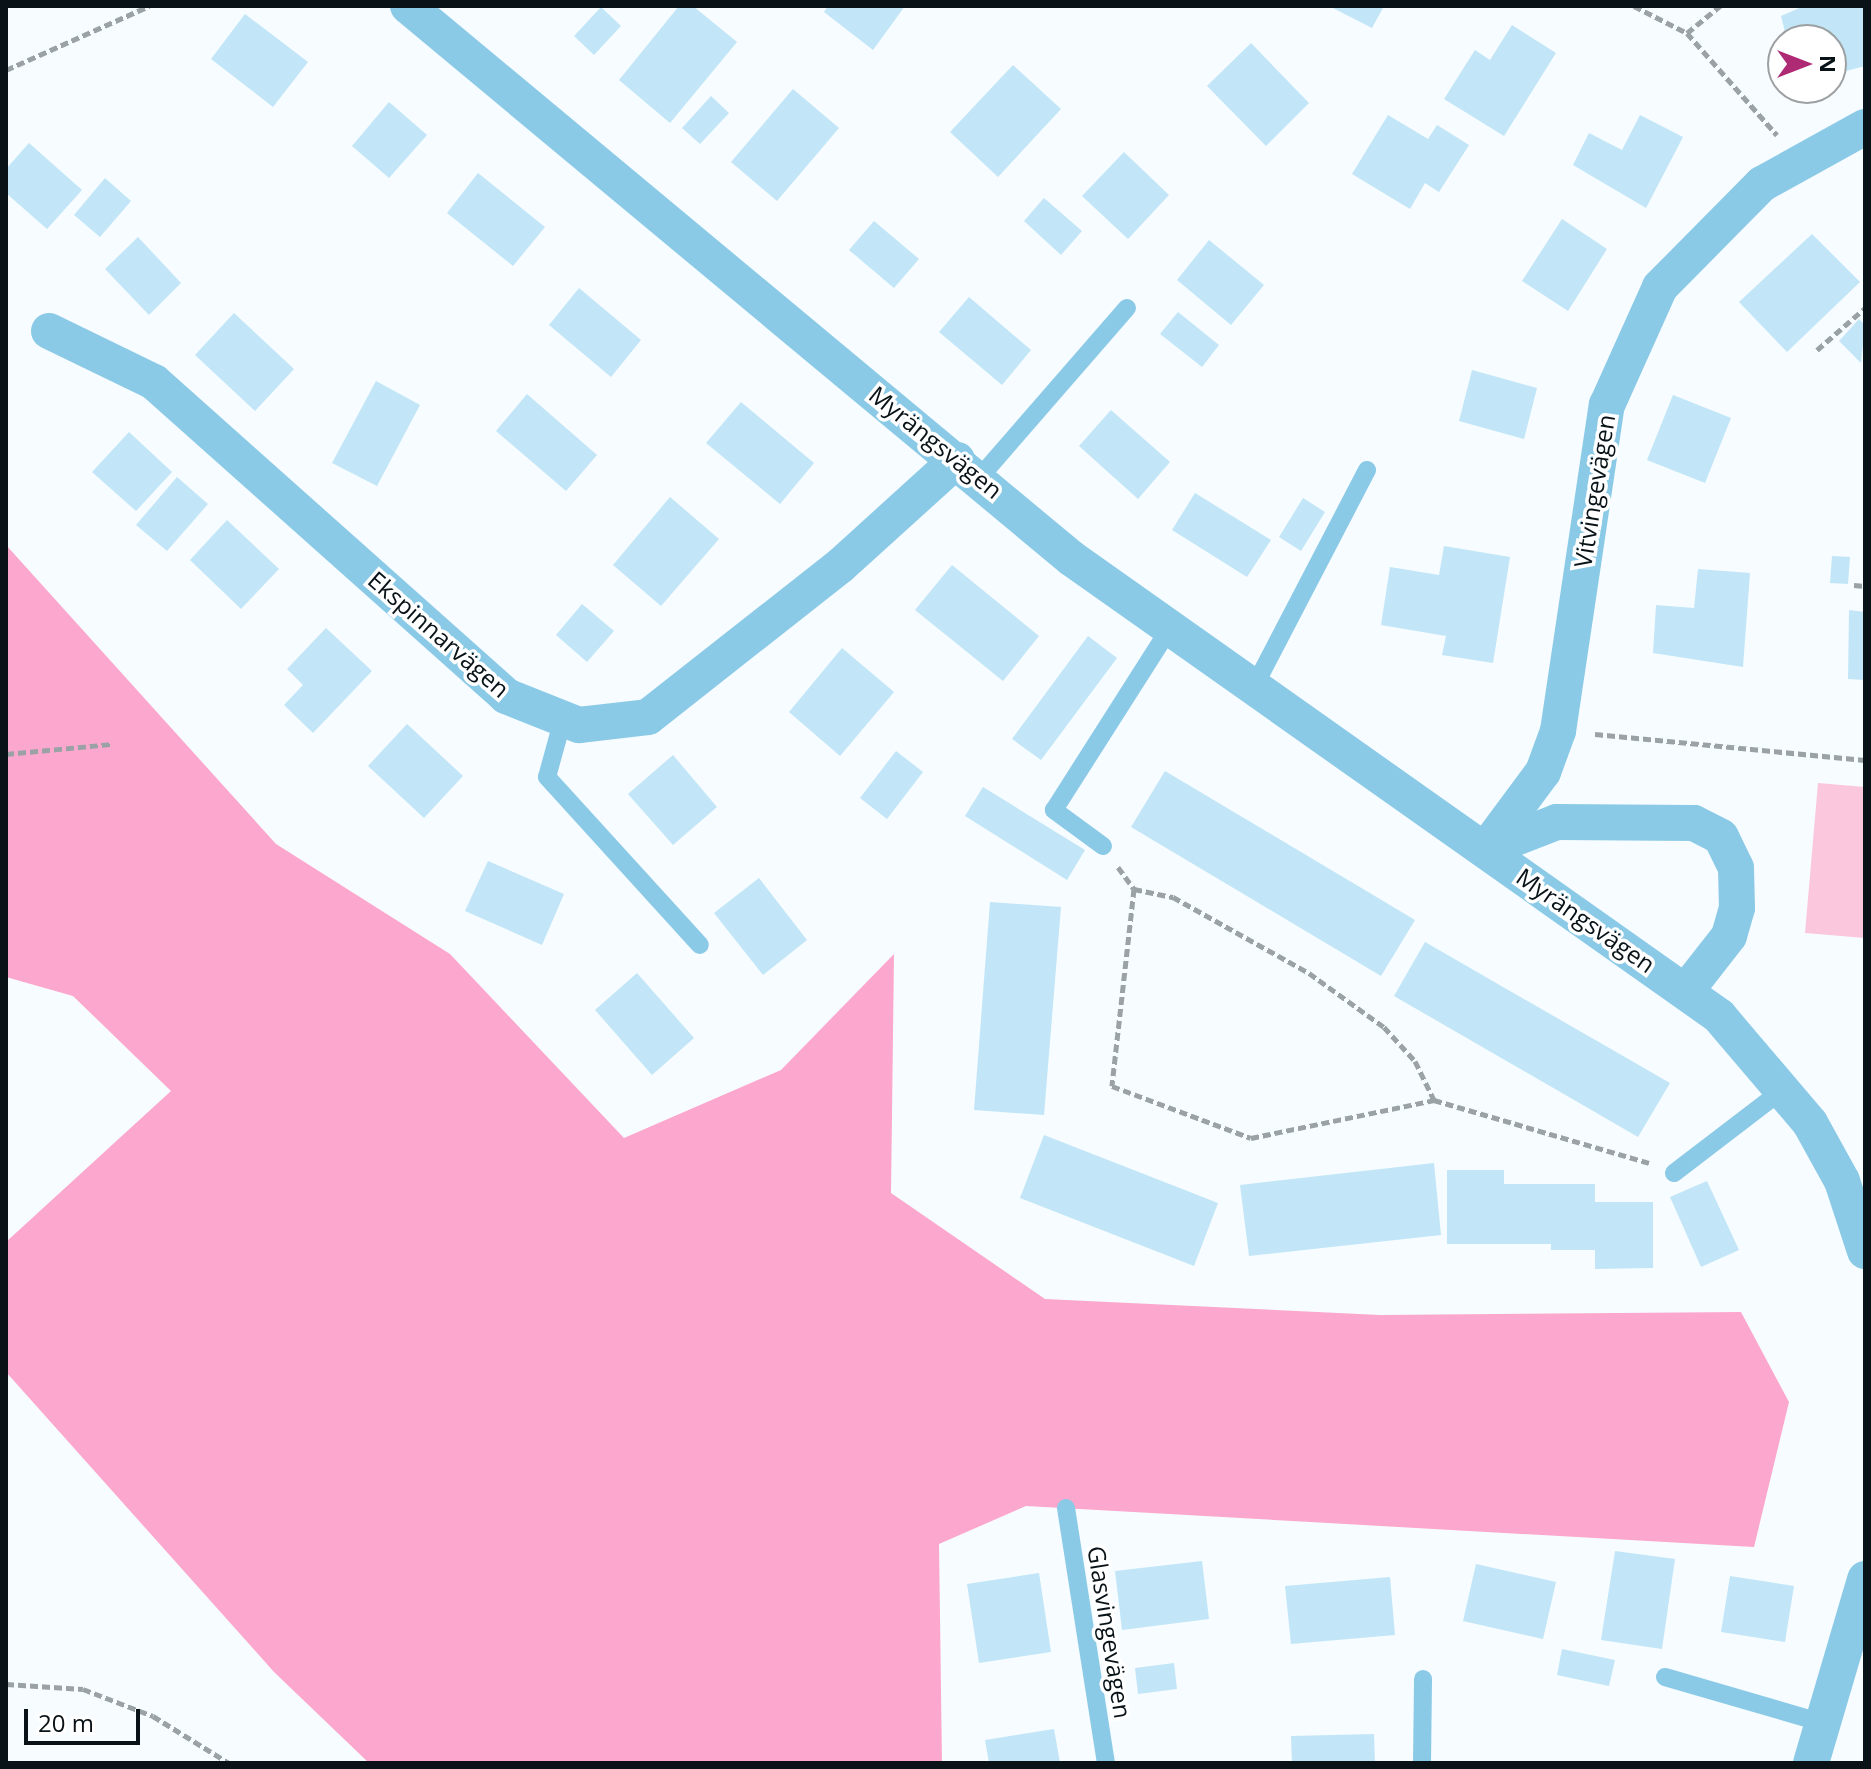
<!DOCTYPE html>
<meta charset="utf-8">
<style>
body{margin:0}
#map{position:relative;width:1871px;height:1769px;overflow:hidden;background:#f6fcff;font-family:"Open Sans",sans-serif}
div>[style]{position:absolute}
.green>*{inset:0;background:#fbc7dd}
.forest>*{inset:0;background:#fca7cd}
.building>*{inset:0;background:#c2e6f7}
.path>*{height:5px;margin-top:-2.5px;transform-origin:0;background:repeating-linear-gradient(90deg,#9aa2a6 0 8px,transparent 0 12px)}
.lane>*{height:18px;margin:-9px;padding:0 9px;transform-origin:9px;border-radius:9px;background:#8bcae7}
.street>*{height:36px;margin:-18px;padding:0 18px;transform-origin:18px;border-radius:18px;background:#8bcae7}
span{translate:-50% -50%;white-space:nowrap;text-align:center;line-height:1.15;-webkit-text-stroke:7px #fff;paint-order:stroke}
.street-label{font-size:24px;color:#081217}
.frame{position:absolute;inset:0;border:8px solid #081217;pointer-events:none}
.north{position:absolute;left:1767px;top:24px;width:80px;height:80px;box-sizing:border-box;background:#fff;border:2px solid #9ca0a2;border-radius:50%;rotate:90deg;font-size:22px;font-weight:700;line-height:32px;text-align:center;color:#081217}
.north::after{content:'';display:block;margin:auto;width:28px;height:36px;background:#ae2a74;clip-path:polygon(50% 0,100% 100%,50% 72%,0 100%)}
.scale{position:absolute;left:24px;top:1709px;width:116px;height:36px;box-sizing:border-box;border:4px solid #081217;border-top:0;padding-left:10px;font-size:24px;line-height:28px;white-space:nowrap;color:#081217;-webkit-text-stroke:6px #fff;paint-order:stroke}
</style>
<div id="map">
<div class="green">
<div style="clip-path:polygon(1818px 783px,1865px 787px,1865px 938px,1805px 933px)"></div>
</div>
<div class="forest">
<div style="clip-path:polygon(6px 545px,276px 844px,450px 954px,624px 1138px,781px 1070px,894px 954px,891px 1193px,1045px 1299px,1380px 1315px,1741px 1312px,1789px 1402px,1754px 1547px,1026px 1506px,939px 1544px,942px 1763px,369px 1763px,274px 1672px,6px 1372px,6px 1242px,171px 1091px,73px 996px,6px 977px)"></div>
</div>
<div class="building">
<div style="clip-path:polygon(679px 6px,693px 6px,737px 42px,670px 123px,619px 80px)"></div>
<div style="clip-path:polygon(828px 6px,905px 6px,873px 50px,824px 12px)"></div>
<div style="clip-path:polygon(1329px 6px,1384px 6px,1372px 28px)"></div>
<div style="clip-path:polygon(1804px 6px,1865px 6px,1865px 66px,1831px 75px,1831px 40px,1787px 40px,1781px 16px)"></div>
<div style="clip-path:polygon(601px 7px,621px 26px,594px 55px,574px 36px)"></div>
<div style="clip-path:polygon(245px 14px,308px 62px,273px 107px,211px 59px)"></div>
<div style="clip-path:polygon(1512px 25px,1556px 53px,1504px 136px,1444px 99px,1475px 50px,1490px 60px)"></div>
<div style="clip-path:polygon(1251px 43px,1309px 103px,1266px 146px,1207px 86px)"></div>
<div style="clip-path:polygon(1013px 65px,1061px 109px,998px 177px,950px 132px)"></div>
<div style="clip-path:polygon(793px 89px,839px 128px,777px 201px,731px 162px)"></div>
<div style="clip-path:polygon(711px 96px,729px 113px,700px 144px,682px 128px)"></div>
<div style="clip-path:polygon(389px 102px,427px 135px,389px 178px,352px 146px)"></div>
<div style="clip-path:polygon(1388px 115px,1428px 139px,1437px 125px,1469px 145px,1439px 192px,1425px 183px,1410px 209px,1352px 174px)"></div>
<div style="clip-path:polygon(1640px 115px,1683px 137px,1646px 208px,1573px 165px,1589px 133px,1622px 150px)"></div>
<div style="clip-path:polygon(29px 143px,82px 190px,47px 229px,6px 193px,6px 169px)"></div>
<div style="clip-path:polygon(1124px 152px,1169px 195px,1128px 239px,1082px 196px)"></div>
<div style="clip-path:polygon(478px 173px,545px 227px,513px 266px,447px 213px)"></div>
<div style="clip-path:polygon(105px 178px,131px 201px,100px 237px,74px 215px)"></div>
<div style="clip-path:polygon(1044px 198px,1082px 231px,1061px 255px,1024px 221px)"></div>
<div style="clip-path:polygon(1562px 219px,1607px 249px,1568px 311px,1522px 281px)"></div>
<div style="clip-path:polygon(874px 221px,919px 259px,894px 288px,849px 250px)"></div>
<div style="clip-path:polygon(1812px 234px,1860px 282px,1787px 352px,1739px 302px)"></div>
<div style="clip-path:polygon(138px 237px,181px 283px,149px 315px,105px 269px)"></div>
<div style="clip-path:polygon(1209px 240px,1264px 285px,1231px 325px,1177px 280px)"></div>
<div style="clip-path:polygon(579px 288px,641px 340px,611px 377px,549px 325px)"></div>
<div style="clip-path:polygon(969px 297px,1031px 350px,1002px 385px,939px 332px)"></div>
<div style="clip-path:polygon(1178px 312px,1219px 345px,1202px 367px,1160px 334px)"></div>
<div style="clip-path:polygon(234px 313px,294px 369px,255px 411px,195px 355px)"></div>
<div style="clip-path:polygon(1859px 319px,1865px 325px,1861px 363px,1839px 341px)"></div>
<div style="clip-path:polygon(1472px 370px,1537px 388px,1524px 439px,1459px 421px)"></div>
<div style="clip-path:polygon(376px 381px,420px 405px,377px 486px,332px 463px)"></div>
<div style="clip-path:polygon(527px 394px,597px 455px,566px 491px,496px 431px)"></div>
<div style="clip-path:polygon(1673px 395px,1731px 418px,1705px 483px,1647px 460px)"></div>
<div style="clip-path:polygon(741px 402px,814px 463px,780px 504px,706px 443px)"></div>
<div style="clip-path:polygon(1111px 410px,1170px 462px,1138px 499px,1079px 446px)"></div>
<div style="clip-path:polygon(129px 432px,172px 472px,136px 511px,92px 472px)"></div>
<div style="clip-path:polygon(177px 477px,208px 504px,167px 551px,136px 525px)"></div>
<div style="clip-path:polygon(1195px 493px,1271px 540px,1247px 577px,1172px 530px)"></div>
<div style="clip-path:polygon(670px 497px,719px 539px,661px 606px,613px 565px)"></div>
<div style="clip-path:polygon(1303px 498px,1325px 512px,1301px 551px,1279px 537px)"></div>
<div style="clip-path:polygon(227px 520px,279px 569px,241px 609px,190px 560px)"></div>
<div style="clip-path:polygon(1444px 546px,1510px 557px,1493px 663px,1442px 655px,1446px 636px,1381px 625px,1390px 567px,1439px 575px)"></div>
<div style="clip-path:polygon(1832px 556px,1850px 557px,1848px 584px,1830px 583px)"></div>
<div style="clip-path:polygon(952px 565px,1039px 636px,1003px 681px,915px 610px)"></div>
<div style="clip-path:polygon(1698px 569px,1750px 573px,1743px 667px,1653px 653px,1656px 605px,1694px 608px)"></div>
<div style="clip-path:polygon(582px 604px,614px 631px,587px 662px,556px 635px)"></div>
<div style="clip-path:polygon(1849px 610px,1865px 612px,1865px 680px,1848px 679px)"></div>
<div style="clip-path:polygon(326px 628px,372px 671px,313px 733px,284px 705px,303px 685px,287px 669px)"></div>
<div style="clip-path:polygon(1088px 636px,1117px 658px,1041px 760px,1012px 739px)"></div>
<div style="clip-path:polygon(842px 648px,894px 692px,840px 756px,789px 712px)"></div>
<div style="clip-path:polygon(407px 724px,463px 776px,424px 818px,368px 766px)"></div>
<div style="clip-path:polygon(896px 751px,923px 772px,887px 819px,860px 798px)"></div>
<div style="clip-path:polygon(673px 755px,717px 807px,673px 845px,628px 794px)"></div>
<div style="clip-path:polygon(1165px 771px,1415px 920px,1381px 976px,1131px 827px)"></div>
<div style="clip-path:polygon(983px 787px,1085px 850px,1067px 880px,965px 816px)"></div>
<div style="clip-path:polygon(488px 861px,564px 894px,542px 945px,465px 911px)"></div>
<div style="clip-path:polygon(759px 878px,807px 940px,763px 975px,714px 913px)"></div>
<div style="clip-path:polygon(990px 902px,1061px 907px,1044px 1115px,974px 1110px)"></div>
<div style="clip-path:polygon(1425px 942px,1670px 1083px,1638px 1137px,1394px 996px)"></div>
<div style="clip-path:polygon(637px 973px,694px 1038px,652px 1075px,595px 1010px)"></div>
<div style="clip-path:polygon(1044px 1135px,1218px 1203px,1194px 1266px,1020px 1198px)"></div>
<div style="clip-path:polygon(1434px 1163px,1441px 1235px,1249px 1256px,1240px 1185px)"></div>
<div style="clip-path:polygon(1447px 1170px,1504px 1170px,1504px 1184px,1595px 1184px,1595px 1202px,1653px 1202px,1653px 1268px,1595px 1269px,1595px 1250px,1551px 1250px,1551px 1244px,1447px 1244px)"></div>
<div style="clip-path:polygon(1707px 1181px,1739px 1250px,1701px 1267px,1670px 1197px)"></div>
<div style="clip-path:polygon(1615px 1551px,1675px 1559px,1662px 1649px,1601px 1640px)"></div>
<div style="clip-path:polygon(1202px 1561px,1209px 1619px,1122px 1630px,1115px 1571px)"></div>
<div style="clip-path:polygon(1476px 1564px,1556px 1582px,1543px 1639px,1463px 1621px)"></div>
<div style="clip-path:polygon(1039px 1573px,1051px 1652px,979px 1663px,967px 1584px)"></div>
<div style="clip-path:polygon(1730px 1576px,1794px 1586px,1785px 1642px,1721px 1632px)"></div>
<div style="clip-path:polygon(1390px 1577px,1395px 1635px,1291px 1644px,1285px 1586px)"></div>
<div style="clip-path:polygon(1562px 1649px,1615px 1660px,1609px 1686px,1557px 1675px)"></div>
<div style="clip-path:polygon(1174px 1663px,1177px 1689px,1138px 1694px,1135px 1668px)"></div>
<div style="clip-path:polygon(1054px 1729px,1060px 1763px,989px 1763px,985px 1740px)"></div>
<div style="clip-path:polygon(1374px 1734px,1375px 1763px,1292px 1763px,1291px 1736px)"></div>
</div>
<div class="path">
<div style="left:1634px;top:6px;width:59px;rotate:27deg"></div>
<div style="left:1687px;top:33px;width:136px;rotate:48.6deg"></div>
<div style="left:1687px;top:33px;width:43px;rotate:-39.3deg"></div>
<div style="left:6px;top:70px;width:157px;rotate:-24.1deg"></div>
<div style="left:1817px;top:350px;width:64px;rotate:-41.2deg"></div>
<div style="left:1854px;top:585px;width:11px;rotate:5deg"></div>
<div style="left:1595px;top:734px;width:271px;rotate:5.5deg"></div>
<div style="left:6px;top:754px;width:105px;rotate:-5.4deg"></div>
<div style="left:1118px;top:867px;width:27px;rotate:54deg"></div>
<div style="left:1134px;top:889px;width:198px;rotate:96.4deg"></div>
<div style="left:1112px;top:1086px;width:148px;rotate:20.5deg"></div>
<div style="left:1251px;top:1138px;width:187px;rotate:-11.7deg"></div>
<div style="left:1434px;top:1100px;width:224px;rotate:16.3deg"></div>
<div style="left:1134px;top:889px;width:40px;rotate:12deg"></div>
<div style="left:1173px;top:897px;width:156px;rotate:29.2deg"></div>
<div style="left:1309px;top:973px;width:92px;rotate:35.8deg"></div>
<div style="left:1384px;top:1027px;width:46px;rotate:47.6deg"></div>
<div style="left:1415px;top:1061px;width:43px;rotate:64deg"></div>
<div style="left:6px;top:1684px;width:77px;rotate:3.7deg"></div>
<div style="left:83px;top:1689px;width:75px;rotate:21.1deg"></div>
<div style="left:153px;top:1716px;width:89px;rotate:31.7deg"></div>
</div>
<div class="lane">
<div style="left:980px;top:477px;width:224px;rotate:-49deg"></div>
<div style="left:1253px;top:689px;width:247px;rotate:-62.5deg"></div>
<div style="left:563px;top:719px;width:60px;rotate:105.4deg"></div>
<div style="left:547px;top:777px;width:227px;rotate:47.7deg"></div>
<div style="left:1103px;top:846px;width:61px;rotate:-143.7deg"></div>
<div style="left:1054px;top:810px;width:212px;rotate:-57.5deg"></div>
<div style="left:1674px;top:1173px;width:140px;rotate:-37.4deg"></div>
<div style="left:1066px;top:1508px;width:258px;rotate:81.1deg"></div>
<div style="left:1665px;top:1677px;width:165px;rotate:16.2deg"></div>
<div style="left:1422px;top:1763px;width:84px;rotate:-89.3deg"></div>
</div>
<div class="street">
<div style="left:408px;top:6px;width:863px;rotate:39.78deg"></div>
<div style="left:1071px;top:558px;width:794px;rotate:35.25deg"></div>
<div style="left:1719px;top:1016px;width:140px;rotate:49.6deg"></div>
<div style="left:1810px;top:1123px;width:66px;rotate:61.1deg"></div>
<div style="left:1842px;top:1181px;width:74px;rotate:71.8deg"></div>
<div style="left:49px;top:331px;width:117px;rotate:25.9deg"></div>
<div style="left:154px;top:382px;width:472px;rotate:41.7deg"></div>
<div style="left:506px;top:696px;width:79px;rotate:21.7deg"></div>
<div style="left:579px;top:725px;width:69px;rotate:-6.6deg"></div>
<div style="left:648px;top:717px;width:244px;rotate:-38.2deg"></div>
<div style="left:840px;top:566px;width:158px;rotate:-42.2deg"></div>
<div style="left:1485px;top:850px;width:97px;rotate:-53.4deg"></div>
<div style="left:1543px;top:772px;width:44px;rotate:-69.9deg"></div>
<div style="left:1558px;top:731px;width:330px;rotate:-81.5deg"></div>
<div style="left:1607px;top:405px;width:129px;rotate:-65.8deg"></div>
<div style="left:1660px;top:287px;width:145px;rotate:-45.3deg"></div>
<div style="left:1762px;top:184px;width:118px;rotate:-29deg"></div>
<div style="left:1485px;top:850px;width:77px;rotate:-21.3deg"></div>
<div style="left:1557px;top:822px;width:137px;rotate:0.4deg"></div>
<div style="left:1694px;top:823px;width:30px;rotate:27deg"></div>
<div style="left:1721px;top:837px;width:34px;rotate:64deg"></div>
<div style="left:1736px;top:868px;width:40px;rotate:88.6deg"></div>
<div style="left:1737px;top:908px;width:29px;rotate:106deg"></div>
<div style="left:1729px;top:936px;width:70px;rotate:128deg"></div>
<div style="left:1811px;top:1763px;width:192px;rotate:-73.6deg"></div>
</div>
<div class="street-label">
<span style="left:936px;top:442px;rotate:39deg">Myrängsvägen</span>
<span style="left:1594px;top:491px;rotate:-81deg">Vitvingevägen</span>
<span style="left:439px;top:634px;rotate:41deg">Ekspinnarvägen</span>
<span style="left:1586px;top:920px;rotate:35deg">Myrängsvägen</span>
<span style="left:1110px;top:1632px;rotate:81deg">Glasvingevägen</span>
</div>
<div class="frame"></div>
<div class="north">N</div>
<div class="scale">20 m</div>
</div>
